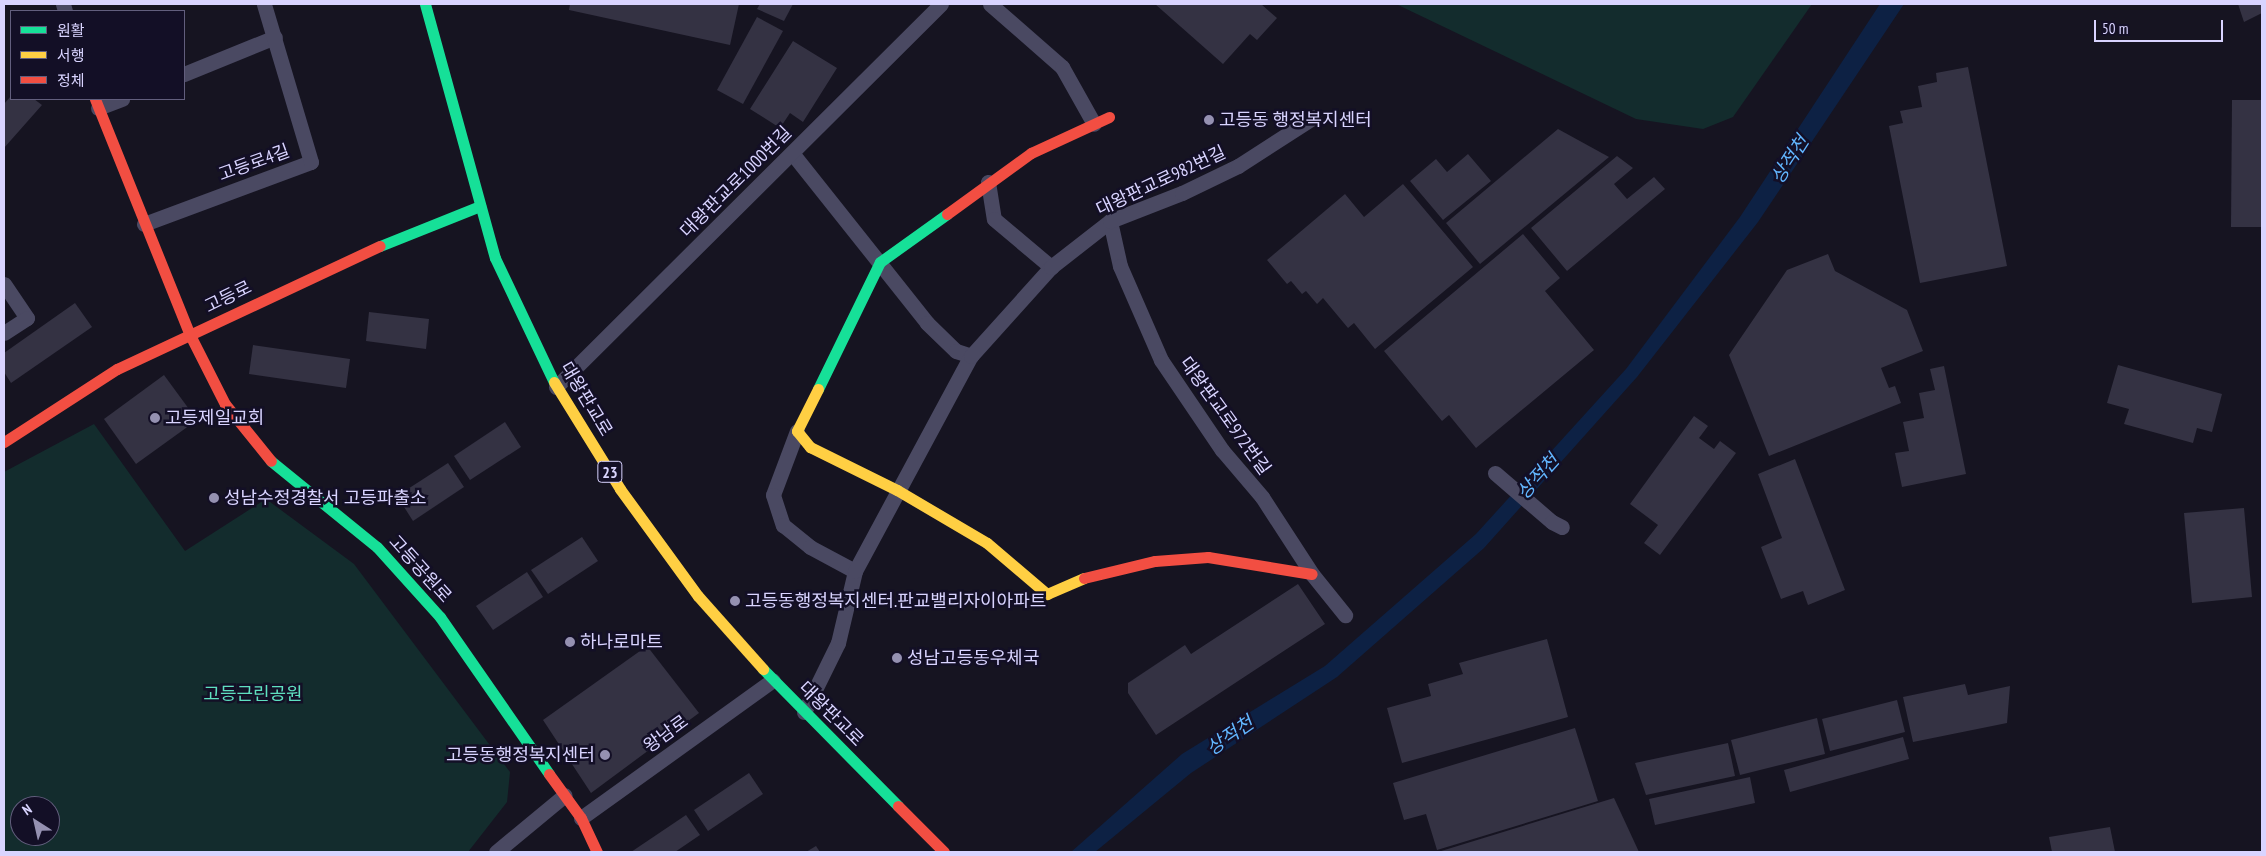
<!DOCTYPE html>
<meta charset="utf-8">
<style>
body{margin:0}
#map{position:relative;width:2266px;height:856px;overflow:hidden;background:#161421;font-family:"PT Sans Narrow","Noto Sans KR",sans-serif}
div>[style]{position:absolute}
.green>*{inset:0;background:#132c2d}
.water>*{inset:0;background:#0d2144}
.building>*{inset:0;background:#343243}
.street>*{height:15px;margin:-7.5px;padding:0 7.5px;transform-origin:7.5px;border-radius:7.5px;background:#4a4962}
.fast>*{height:11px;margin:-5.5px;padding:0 5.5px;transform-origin:5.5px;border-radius:5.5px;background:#16e098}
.slow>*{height:11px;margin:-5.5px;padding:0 5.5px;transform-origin:5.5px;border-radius:5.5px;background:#ffcf43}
.jam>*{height:11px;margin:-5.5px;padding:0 5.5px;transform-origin:5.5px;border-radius:5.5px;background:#f24e42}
.dots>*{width:14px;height:14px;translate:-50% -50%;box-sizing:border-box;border:2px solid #130f26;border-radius:50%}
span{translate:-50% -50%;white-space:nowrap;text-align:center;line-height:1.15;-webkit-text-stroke:5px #130f26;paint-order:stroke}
.shield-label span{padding:1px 4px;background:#130f26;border:1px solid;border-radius:4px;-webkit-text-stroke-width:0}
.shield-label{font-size:16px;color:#d9d4ff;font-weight:700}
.poi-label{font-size:18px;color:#d9d4ff}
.left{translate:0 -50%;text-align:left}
.right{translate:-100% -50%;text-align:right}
.street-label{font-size:18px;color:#d9d4ff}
.park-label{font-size:18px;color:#5fe0c0}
.water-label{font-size:19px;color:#62b6ff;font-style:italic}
.frame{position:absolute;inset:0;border:5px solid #d9d4ff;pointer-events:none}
.legend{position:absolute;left:10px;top:10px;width:175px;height:90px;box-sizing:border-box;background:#130f26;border:1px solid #625e7d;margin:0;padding:6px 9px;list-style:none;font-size:15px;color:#d9d4ff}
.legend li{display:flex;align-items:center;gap:10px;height:25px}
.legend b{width:25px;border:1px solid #625e7d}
.north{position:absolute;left:10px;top:796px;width:50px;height:50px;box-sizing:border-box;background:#130f26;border:1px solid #625e7d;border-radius:50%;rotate:325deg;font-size:14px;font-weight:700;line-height:20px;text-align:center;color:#d9d4ff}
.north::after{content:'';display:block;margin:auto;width:18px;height:22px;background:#9591b1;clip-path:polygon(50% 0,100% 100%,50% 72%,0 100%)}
.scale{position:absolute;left:2094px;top:20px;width:129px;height:22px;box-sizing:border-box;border:2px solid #d9d4ff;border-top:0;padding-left:6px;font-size:15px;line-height:18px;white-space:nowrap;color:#d9d4ff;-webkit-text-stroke:4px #130f26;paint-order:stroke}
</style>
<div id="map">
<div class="green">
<div style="clip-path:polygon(1396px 4px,1812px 4px,1733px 117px,1703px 129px,1636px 119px)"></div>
<div style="clip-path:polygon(evenodd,94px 424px,185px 551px,266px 499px,354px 564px,510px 772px,507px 802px,468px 852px,4px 852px,4px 472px,94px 424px,20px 806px,50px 806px,50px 836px,20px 836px,20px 806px)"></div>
</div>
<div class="water">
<div style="clip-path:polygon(1880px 4px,1904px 4px,1758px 222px,1637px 377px,1484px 548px,1337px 677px,1191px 773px,1095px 852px,1071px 852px,1182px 754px,1325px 666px,1476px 534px,1626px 369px,1740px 217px)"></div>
</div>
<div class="building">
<div style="clip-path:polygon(570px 4px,739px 4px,730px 45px,569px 10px)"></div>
<div style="clip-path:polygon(760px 4px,793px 4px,784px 21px,757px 9px)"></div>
<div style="clip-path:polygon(1155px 4px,1261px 4px,1277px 18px,1257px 40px,1250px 34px,1223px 64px)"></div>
<div style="clip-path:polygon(2238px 4px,2262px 4px,2262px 13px,2244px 22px)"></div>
<div style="clip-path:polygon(757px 17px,783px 31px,743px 104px,717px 90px)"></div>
<div style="clip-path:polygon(793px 41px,837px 68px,803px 122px,790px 113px,780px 128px,750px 109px)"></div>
<div style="clip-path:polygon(1968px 67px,2007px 266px,1920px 283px,1889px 126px,1903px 123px,1900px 111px,1922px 107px,1918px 86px,1937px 82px,1936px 73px)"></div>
<div style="clip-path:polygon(11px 96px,11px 99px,34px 99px,42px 105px,4px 148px,4px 104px)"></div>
<div style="clip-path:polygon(2232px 100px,2262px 100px,2262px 227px,2231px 227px)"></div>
<div style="clip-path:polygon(1558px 129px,1609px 157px,1480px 264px,1446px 223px)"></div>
<div style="clip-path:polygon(1468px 154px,1491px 181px,1443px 220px,1410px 181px,1436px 159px,1447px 172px)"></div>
<div style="clip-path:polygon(1617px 156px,1633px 168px,1614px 184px,1627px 199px,1654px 177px,1665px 189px,1567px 271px,1531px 228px)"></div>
<div style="clip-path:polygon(1403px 184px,1473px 267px,1375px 349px,1354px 323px,1348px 328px,1323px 298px,1317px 304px,1306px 291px,1302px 294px,1291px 281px,1287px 284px,1267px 260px,1345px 194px,1364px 217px)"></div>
<div style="clip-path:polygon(1523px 234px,1560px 278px,1545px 291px,1594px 350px,1476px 448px,1449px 415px,1442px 421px,1384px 351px)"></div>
<div style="clip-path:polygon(1828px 254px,1835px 271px,1907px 310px,1923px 351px,1881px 368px,1889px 388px,1895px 386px,1901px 403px,1769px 456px,1729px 355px,1787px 270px)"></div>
<div style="clip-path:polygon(75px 303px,92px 327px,11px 383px,4px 372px,4px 353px)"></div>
<div style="clip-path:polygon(369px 312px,429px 319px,426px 349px,366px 341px)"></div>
<div style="clip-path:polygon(253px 345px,350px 359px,346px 388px,249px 374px)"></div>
<div style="clip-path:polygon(2118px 365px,2222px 394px,2212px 432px,2197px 428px,2193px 443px,2124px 424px,2129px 409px,2107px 403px)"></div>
<div style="clip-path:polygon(1944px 366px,1966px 474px,1902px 487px,1895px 453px,1909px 451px,1903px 422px,1924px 418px,1919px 393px,1935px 390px,1930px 369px)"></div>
<div style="clip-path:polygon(164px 375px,197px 420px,136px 464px,104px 419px)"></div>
<div style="clip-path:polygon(1694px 416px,1708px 426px,1699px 438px,1714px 449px,1720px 441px,1736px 453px,1660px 555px,1644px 543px,1658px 525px,1630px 504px)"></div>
<div style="clip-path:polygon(505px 422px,521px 447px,470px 480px,454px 456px)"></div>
<div style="clip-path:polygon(1795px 459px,1845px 590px,1808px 605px,1803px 591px,1781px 599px,1761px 547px,1782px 538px,1758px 474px)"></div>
<div style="clip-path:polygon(448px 463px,464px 487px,413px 521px,397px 496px)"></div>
<div style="clip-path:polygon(2244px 508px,2252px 597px,2192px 603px,2184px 513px)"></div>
<div style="clip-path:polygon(582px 537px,598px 561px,548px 594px,531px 570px)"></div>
<div style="clip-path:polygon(527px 572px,543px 597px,493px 630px,476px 606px)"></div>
<div style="clip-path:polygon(1298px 584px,1325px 624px,1156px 735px,1128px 693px,1128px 683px,1185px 645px,1191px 654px)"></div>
<div style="clip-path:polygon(1547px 639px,1568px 717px,1402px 763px,1387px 708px,1431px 696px,1428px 684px,1463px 674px,1459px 663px)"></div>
<div style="clip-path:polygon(647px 646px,699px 713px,591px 793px,543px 720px)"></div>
<div style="clip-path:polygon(1965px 684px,1968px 695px,2010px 686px,2007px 723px,1913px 742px,1903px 697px)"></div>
<div style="clip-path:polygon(1897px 700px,1905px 732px,1830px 751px,1822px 719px)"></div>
<div style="clip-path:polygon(1817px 718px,1825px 754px,1740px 775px,1731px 740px)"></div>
<div style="clip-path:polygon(1575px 728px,1598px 801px,1437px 850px,1426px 814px,1404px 820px,1393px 783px)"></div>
<div style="clip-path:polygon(1903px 737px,1909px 759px,1790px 792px,1784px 770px)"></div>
<div style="clip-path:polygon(1728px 743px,1735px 776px,1646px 795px,1635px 763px)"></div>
<div style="clip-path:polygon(749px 773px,763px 794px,708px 831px,694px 810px)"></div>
<div style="clip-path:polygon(1750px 777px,1755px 803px,1655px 825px,1649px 799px)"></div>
<div style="clip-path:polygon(1614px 798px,1639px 852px,1438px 852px)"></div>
<div style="clip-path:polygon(686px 815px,700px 835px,675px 852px,631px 852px)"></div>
<div style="clip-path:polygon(2110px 827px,2115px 852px,2052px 852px,2049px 837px)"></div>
<div style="clip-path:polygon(816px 846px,820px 852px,806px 852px)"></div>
</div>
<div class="street">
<div style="left:63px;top:4px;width:7px;rotate:74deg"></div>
<div style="left:990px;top:4px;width:96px;rotate:41.2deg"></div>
<div style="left:1062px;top:67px;width:65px;rotate:60.7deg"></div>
<div style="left:184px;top:74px;width:98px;rotate:-22.1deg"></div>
<div style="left:98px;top:108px;width:26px;rotate:-21deg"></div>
<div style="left:792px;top:153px;width:217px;rotate:51.5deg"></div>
<div style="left:927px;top:323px;width:40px;rotate:44deg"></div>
<div style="left:956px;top:351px;width:16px;rotate:18deg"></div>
<div style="left:988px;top:182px;width:37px;rotate:81deg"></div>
<div style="left:994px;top:219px;width:75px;rotate:40.1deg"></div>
<div style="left:1110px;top:221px;width:46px;rotate:77.5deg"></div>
<div style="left:1120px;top:266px;width:103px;rotate:66.4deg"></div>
<div style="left:1161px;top:360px;width:109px;rotate:55.9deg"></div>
<div style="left:1222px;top:450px;width:62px;rotate:49.6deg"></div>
<div style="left:1262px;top:497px;width:92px;rotate:57deg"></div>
<div style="left:1312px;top:574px;width:53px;rotate:51.2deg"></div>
<div style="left:144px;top:224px;width:178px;rotate:-20.4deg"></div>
<div style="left:311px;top:162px;width:165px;rotate:-106.6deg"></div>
<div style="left:4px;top:284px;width:41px;rotate:55.9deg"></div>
<div style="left:27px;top:318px;width:27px;rotate:147deg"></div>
<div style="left:556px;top:387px;width:543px;rotate:-44.85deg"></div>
<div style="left:797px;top:431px;width:68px;rotate:110.6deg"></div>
<div style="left:773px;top:495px;width:32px;rotate:72deg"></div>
<div style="left:783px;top:525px;width:35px;rotate:39deg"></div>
<div style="left:810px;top:547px;width:51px;rotate:28.1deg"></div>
<div style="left:1495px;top:473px;width:75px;rotate:40.7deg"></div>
<div style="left:1552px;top:522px;width:11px;rotate:27deg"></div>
<div style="left:804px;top:712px;width:77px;rotate:-63.8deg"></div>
<div style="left:838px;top:643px;width:74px;rotate:-76.7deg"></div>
<div style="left:855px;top:571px;width:244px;rotate:-61.7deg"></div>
<div style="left:971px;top:356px;width:120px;rotate:-48deg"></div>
<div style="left:1051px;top:267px;width:75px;rotate:-37.9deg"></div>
<div style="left:1110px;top:221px;width:77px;rotate:-21.3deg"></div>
<div style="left:1182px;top:193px;width:62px;rotate:-25.7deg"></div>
<div style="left:1238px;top:166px;width:90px;rotate:-32.8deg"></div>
<div style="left:581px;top:818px;width:236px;rotate:-35.7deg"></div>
<div style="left:496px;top:852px;width:89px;rotate:-39.6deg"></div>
</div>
<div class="fast">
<div style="left:425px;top:4px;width:263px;rotate:74.6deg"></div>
<div style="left:495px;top:258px;width:137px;rotate:64.6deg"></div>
<div style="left:380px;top:246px;width:108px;rotate:-21.8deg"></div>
<div style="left:818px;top:389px;width:141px;rotate:-64deg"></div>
<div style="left:880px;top:262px;width:82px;rotate:-35.6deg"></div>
<div style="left:271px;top:461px;width:136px;rotate:39.1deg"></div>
<div style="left:377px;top:547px;width:94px;rotate:48deg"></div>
<div style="left:440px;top:617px;width:191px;rotate:55.2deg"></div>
<div style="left:763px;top:669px;width:192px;rotate:45.4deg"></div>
</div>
<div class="slow">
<div style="left:554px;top:382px;width:126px;rotate:58.3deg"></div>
<div style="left:620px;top:489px;width:132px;rotate:53.9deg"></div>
<div style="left:698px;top:596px;width:98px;rotate:48.3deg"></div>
<div style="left:818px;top:389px;width:47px;rotate:116.6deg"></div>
<div style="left:797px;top:431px;width:21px;rotate:51deg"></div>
<div style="left:810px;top:447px;width:97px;rotate:26.3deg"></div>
<div style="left:897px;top:490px;width:104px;rotate:30.5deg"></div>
<div style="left:987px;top:543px;width:79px;rotate:40.4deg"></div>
<div style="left:1047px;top:594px;width:40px;rotate:-23.4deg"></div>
</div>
<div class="jam">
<div style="left:95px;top:99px;width:254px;rotate:68.1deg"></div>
<div style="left:190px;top:335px;width:77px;rotate:63.1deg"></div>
<div style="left:225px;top:404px;width:73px;rotate:51.1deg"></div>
<div style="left:947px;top:214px;width:104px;rotate:-36deg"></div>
<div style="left:1031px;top:153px;width:86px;rotate:-24.8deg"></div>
<div style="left:4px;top:442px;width:135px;rotate:-32.9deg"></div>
<div style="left:117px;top:369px;width:290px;rotate:-25.1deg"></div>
<div style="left:1084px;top:578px;width:73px;rotate:-13.5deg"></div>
<div style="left:1155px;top:561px;width:53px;rotate:-4.3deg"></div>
<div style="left:1208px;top:557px;width:105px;rotate:9.3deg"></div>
<div style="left:549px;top:774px;width:54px;rotate:54deg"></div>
<div style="left:581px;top:818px;width:38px;rotate:65deg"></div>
<div style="left:898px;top:806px;width:65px;rotate:45deg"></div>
</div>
<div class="dots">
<div style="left:1209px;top:120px;background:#9591b1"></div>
<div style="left:155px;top:418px;background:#9591b1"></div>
<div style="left:214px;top:498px;background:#9591b1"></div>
<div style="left:735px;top:601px;background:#9591b1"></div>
<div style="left:570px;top:642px;background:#9591b1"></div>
<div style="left:897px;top:658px;background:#9591b1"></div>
<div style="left:605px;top:755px;background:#9591b1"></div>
</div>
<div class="shield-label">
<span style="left:610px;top:472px">23</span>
</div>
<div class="poi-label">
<span class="left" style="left:1219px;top:120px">고등동 행정복지센터</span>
<span class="left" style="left:165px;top:418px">고등제일교회</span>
<span class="left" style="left:224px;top:498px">성남수정경찰서 고등파출소</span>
<span class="left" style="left:745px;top:601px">고등동행정복지센터.판교밸리자이아파트</span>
<span class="left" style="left:580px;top:642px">하나로마트</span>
<span class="left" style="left:907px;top:658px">성남고등동우체국</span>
<span class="right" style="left:595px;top:755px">고등동행정복지센터</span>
</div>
<div class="street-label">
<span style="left:254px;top:163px;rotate:-20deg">고등로4길</span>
<span style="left:1161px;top:181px;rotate:-25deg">대왕판교로982번길</span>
<span style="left:736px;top:182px;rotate:-45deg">대왕판교로1000번길</span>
<span style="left:228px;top:297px;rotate:-26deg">고등로</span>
<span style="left:586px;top:399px;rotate:59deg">대왕판교로</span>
<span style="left:1225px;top:416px;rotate:54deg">대왕판교로972번길</span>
<span style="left:420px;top:569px;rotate:48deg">고등공원로</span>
<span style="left:831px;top:714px;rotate:45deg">대왕판교로</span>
<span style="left:666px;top:734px;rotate:-36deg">왕남로</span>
</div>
<div class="park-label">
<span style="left:253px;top:694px">고등근린공원</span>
</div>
<div class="water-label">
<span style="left:1790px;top:160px;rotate:-57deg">상적천</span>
<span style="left:1538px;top:477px;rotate:-48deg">상적천</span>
<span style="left:1230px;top:736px;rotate:-35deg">상적천</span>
</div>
<div class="frame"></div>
<ul class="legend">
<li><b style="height:6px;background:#16e098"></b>원활</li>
<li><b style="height:6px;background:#ffcf43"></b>서행</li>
<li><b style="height:6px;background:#f24e42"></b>정체</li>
</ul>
<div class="north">N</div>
<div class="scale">50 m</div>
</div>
